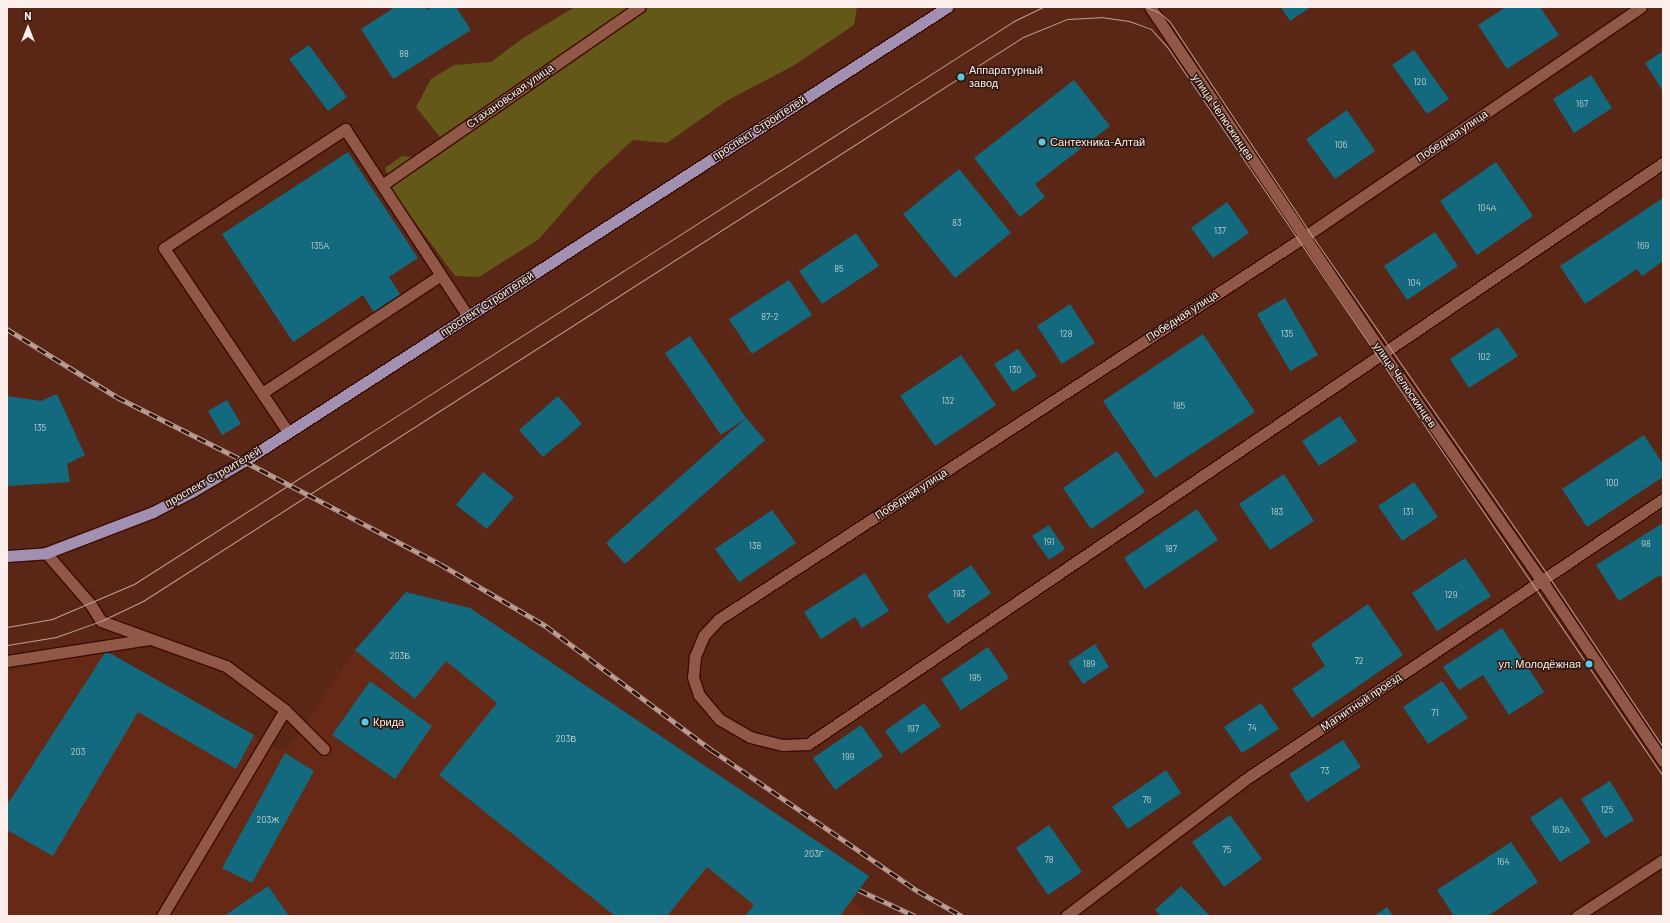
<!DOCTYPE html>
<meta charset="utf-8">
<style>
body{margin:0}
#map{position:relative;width:1670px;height:923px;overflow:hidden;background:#5a2616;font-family:Barlow,sans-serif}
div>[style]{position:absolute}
.built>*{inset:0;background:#652916}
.green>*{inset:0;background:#645819}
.building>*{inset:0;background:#136a7e}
.roads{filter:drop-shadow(1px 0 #3d0b00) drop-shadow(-1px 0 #3d0b00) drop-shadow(0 1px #3d0b00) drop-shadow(0 -1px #3d0b00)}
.service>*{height:11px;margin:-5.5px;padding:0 5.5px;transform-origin:5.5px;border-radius:5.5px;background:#925847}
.minor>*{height:11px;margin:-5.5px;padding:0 5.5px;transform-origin:5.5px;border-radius:5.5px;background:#925847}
.secondary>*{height:11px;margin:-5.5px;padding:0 5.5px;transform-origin:5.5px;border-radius:5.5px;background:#925847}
.primary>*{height:11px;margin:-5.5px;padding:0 5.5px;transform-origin:5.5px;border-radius:5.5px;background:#a190b2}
.tram>*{height:1px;margin:-0.5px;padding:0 0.5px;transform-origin:0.5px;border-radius:0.5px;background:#bda098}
.rail>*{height:4.5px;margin-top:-2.25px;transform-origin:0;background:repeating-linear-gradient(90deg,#2f1810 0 9px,#bda098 0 18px);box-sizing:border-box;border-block:1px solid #bda098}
.dots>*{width:11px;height:11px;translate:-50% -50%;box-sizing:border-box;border:2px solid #2f1810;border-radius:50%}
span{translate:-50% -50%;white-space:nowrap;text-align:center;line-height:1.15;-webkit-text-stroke:3px #2f1810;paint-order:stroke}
.number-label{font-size:9px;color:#c2cdcf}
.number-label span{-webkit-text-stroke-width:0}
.poi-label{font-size:11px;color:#fceeea}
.left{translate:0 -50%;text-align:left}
.right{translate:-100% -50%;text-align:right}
.street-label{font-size:11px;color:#fceeea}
.frame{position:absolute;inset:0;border:8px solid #fceeea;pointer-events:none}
.north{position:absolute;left:8px;top:8px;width:40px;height:40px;-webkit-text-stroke:3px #2f1810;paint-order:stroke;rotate:0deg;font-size:11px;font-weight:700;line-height:16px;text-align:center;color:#fceeea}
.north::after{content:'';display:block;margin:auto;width:14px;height:18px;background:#fceeea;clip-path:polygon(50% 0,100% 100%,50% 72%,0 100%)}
</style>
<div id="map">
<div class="built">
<div style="clip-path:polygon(406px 592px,470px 608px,869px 876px,852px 901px,870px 916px,7px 916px,7px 671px,106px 651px,285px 753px,355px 650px)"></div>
</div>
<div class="green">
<div style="clip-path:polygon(575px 7px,857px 7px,854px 25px,793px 66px,728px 100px,667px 143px,633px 140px,594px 176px,539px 239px,479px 277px,455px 276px,394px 194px,385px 168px,402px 156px,432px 158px,446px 145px,416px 107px,431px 79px,454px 65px,491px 62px,523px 38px)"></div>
</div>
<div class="building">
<div style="clip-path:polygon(395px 7px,426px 7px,428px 10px,433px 7px,456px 7px,471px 30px,393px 79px,361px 29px)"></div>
<div style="clip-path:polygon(1281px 7px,1311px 7px,1290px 21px)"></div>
<div style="clip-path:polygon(1506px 7px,1540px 7px,1559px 35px,1507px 69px,1478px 25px)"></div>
<div style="clip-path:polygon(309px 45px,347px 97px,328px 111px,289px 59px)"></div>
<div style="clip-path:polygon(1414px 50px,1449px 99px,1427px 114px,1392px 65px)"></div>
<div style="clip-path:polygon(1663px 51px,1663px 91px,1645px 63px)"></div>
<div style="clip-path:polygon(1591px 75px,1612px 108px,1574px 133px,1553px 99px)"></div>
<div style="clip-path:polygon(1074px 80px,1110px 126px,1035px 184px,1045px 197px,1020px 217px,974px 158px)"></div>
<div style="clip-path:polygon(1347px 110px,1375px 151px,1335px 179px,1306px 139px)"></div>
<div style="clip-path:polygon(348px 152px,418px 258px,389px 277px,402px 297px,375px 314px,363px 295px,293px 342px,222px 234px)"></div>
<div style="clip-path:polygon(1496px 162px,1533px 216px,1477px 255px,1440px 201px)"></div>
<div style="clip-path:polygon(959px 169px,1011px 233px,955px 278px,903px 214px)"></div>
<div style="clip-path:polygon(1663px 198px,1663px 261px,1642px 276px,1637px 269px,1585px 304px,1560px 266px)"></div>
<div style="clip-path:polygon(1227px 202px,1249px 233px,1213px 258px,1191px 228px)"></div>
<div style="clip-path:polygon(1435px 232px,1458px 266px,1407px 300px,1384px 266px)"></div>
<div style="clip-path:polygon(856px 233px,879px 266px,822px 304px,799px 271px)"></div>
<div style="clip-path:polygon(789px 280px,812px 315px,752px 354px,729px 319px)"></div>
<div style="clip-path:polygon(1285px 298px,1318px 355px,1290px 371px,1257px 314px)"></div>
<div style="clip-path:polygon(1070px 304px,1095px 343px,1062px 364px,1037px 326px)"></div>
<div style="clip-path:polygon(1498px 327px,1518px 356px,1469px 388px,1450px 359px)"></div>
<div style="clip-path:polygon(1203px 334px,1255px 412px,1155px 478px,1103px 401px)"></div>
<div style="clip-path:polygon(690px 336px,746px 418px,721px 435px,665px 353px)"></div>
<div style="clip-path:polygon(1018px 349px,1037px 376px,1013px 392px,994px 364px)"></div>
<div style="clip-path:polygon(961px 355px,996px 405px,935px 446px,900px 396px)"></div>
<div style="clip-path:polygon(57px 394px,85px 455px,67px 464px,70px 482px,7px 486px,7px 396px,41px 401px)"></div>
<div style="clip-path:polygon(558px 396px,582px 424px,543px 457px,519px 430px)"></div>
<div style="clip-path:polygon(227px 400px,241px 424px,222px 435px,208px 411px)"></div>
<div style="clip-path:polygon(1340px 416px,1357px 441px,1319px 466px,1302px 441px)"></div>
<div style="clip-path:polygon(746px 418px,765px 440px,625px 564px,606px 543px)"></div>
<div style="clip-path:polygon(1644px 435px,1663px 464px,1663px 477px,1587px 527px,1562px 489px)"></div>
<div style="clip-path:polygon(1117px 451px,1145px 492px,1091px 529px,1063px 488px)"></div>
<div style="clip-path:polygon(483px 472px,514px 497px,487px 529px,456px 505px)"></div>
<div style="clip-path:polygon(1284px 474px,1314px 521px,1270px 550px,1239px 504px)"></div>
<div style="clip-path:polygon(1414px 482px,1438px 517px,1402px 541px,1378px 506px)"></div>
<div style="clip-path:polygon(1197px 509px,1218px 540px,1145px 589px,1124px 558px)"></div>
<div style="clip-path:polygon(772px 510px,796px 543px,739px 582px,715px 549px)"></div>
<div style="clip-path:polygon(1663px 523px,1663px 579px,1660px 575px,1619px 601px,1596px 565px)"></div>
<div style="clip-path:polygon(1049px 525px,1065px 549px,1049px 560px,1032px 536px)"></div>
<div style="clip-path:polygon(1465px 558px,1491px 596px,1437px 631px,1412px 593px)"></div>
<div style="clip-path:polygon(971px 565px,991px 593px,947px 624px,927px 595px)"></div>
<div style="clip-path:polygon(865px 573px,889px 611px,862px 628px,855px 617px,821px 639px,804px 612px)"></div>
<div style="clip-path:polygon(406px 592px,470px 608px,869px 876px,840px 916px,745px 916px,754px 905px,707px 867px,667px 916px,615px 916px,439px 775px,497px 703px,446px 661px,415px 699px,355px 650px)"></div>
<div style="clip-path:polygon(1368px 604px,1403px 655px,1312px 718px,1292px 689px,1325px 666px,1311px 644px)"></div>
<div style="clip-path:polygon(1502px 628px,1544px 692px,1509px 715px,1483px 675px,1459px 690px,1443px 667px)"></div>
<div style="clip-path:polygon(1095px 644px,1109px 667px,1083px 684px,1068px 662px)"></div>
<div style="clip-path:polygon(988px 647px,1009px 678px,961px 710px,941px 679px)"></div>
<div style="clip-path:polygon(106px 651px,254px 735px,236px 769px,138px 712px,53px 856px,7px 830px,7px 805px)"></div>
<div style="clip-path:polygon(370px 681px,432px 726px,395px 779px,332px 735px)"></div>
<div style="clip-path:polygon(1442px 681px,1468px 718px,1428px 744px,1403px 707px)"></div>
<div style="clip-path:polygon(924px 703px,941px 726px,901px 754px,885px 731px)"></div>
<div style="clip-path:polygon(1261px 703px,1279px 729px,1242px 753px,1224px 727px)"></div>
<div style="clip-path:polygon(861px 725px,883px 756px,835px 790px,813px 758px)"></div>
<div style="clip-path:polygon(1343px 740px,1361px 767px,1307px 802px,1289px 774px)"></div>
<div style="clip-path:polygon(285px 753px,314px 771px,252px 883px,222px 868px)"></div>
<div style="clip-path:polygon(1166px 770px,1181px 793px,1128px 829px,1112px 807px)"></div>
<div style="clip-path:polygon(1610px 781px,1634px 820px,1605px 838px,1581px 799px)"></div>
<div style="clip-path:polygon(1561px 797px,1591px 842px,1560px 862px,1530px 818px)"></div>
<div style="clip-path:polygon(1230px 815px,1262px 859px,1224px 887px,1192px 842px)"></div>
<div style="clip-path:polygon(1049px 825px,1082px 872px,1048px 895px,1016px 848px)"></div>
<div style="clip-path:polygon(1511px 842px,1538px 882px,1488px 916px,1454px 916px,1437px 890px)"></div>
<div style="clip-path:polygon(268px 886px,289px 916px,224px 916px)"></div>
<div style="clip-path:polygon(1181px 886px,1210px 916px,1161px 916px,1155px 910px)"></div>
<div style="clip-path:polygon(1387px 907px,1393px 916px,1374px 916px)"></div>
</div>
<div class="roads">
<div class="service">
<div style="left:382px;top:185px;width:313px;rotate:-34.7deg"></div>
<div style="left:262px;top:393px;width:214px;rotate:-33.4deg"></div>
<div style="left:288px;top:432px;width:222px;rotate:-124deg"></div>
<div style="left:164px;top:248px;width:217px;rotate:-33.3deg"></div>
<div style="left:345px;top:129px;width:224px;rotate:56.7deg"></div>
<div style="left:46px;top:553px;width:69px;rotate:49.1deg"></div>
<div style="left:91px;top:605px;width:19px;rotate:58deg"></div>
<div style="left:101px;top:621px;width:133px;rotate:19.8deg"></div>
<div style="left:226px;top:666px;width:74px;rotate:36.7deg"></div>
<div style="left:285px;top:710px;width:55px;rotate:45deg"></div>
<div style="left:719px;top:619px;width:22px;rotate:133deg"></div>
<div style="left:704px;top:635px;width:23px;rotate:113deg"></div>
<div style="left:695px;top:656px;width:21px;rotate:95deg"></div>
<div style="left:693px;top:677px;width:19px;rotate:72deg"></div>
<div style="left:699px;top:695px;width:31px;rotate:50deg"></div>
<div style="left:719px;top:719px;width:36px;rotate:30deg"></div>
<div style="left:750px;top:737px;width:33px;rotate:14deg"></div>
<div style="left:782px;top:745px;width:26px;rotate:-2deg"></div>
<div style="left:7px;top:661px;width:144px;rotate:-8.8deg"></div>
<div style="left:162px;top:916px;width:240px;rotate:-59.2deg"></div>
</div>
<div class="minor">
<div style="left:719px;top:619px;width:691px;rotate:-33.14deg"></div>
<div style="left:1298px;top:241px;width:415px;rotate:-34.3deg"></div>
<div style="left:808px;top:744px;width:1034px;rotate:-34.2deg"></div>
<div style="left:1066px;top:916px;width:223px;rotate:-37.3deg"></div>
<div style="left:1243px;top:781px;width:506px;rotate:-33.88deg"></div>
<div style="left:1577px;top:916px;width:103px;rotate:-33.1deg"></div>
</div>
<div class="secondary">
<div style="left:1150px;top:7px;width:416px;rotate:56.1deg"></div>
<div style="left:1382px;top:352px;width:279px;rotate:55.1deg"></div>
<div style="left:1542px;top:581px;width:217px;rotate:56.1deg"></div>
</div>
<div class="primary">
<div style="left:7px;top:556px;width:39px;rotate:-4deg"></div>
<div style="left:46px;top:553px;width:115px;rotate:-21deg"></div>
<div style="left:153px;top:512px;width:45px;rotate:-27.7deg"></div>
<div style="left:193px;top:491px;width:59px;rotate:-30.5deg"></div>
<div style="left:244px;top:461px;width:837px;rotate:-32.85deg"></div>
</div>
</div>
<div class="tram">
<div style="left:1146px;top:7px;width:15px;rotate:23deg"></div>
<div style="left:1160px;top:13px;width:13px;rotate:42deg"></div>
<div style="left:1170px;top:22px;width:253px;rotate:56.4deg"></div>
<div style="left:1310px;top:233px;width:419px;rotate:55.2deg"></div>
<div style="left:1549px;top:577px;width:205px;rotate:56.2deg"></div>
<div style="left:7px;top:627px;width:46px;rotate:-10.1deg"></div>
<div style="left:52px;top:619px;width:89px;rotate:-23.1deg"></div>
<div style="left:134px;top:584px;width:1045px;rotate:-32.61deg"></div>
<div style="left:1014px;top:21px;width:32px;rotate:-26deg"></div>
<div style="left:7px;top:645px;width:50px;rotate:-9.3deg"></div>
<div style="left:56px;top:637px;width:48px;rotate:-19.6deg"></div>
<div style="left:101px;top:621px;width:47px;rotate:-25.5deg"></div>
<div style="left:143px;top:601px;width:1045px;rotate:-32.66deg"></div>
<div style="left:1023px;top:37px;width:48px;rotate:-22.2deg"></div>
<div style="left:1067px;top:19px;width:34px;rotate:-3deg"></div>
<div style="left:1101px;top:17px;width:28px;rotate:8deg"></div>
<div style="left:1129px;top:21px;width:23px;rotate:20deg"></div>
<div style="left:1151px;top:29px;width:25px;rotate:48deg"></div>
<div style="left:1168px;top:48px;width:880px;rotate:55.79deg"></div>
</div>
<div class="rail">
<div style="left:7px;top:329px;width:129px;rotate:31.7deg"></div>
<div style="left:117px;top:397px;width:142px;rotate:26.7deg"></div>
<div style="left:244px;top:461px;width:221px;rotate:27.7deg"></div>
<div style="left:440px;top:564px;width:123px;rotate:30.3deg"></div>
<div style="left:546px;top:626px;width:207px;rotate:36.8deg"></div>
<div style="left:712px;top:750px;width:250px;rotate:34.4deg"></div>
<div style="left:918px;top:891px;width:51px;rotate:29.6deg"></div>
<div style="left:859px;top:890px;width:62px;rotate:24.9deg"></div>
</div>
<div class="dots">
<div style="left:961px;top:77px;background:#5ac8e5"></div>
<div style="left:1042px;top:142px;background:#5ac8e5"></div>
<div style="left:1589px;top:664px;background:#5ac8e5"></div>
<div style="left:365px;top:722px;background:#5ac8e5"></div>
</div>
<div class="number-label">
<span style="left:404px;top:54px">88</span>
<span style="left:1420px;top:82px">120</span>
<span style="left:1582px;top:104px">167</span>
<span style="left:1341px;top:145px">106</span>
<span style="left:1487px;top:208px">104А</span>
<span style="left:957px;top:223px">83</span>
<span style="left:1220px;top:231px">137</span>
<span style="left:320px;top:246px">135А</span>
<span style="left:1643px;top:246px">169</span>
<span style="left:839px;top:269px">85</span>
<span style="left:1414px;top:283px">104</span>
<span style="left:770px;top:317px">87-2</span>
<span style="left:1066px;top:334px">128</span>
<span style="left:1287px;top:334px">135</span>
<span style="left:1484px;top:357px">102</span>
<span style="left:1015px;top:370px">130</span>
<span style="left:948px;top:401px">132</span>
<span style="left:1179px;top:406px">185</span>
<span style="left:40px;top:428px">135</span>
<span style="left:1612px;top:483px">100</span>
<span style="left:1277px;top:512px">183</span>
<span style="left:1408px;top:512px">131</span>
<span style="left:1049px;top:542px">191</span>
<span style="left:1646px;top:544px">98</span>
<span style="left:755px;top:546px">138</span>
<span style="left:1171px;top:549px">187</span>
<span style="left:959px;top:594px">193</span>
<span style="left:1451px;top:595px">129</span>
<span style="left:400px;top:656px">203Б</span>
<span style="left:1359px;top:661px">72</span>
<span style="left:1089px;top:664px">189</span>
<span style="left:975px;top:678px">195</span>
<span style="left:1435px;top:713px">71</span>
<span style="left:1252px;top:728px">74</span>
<span style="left:913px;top:729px">197</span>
<span style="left:566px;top:739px">203В</span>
<span style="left:78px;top:752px">203</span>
<span style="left:848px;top:757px">199</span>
<span style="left:1325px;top:771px">73</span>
<span style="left:1147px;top:800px">76</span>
<span style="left:1607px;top:810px">125</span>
<span style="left:268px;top:820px">203Ж</span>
<span style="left:1561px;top:830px">162А</span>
<span style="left:1227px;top:850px">75</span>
<span style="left:814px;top:854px">203Г</span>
<span style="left:1049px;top:860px">78</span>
<span style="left:1503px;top:862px">164</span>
</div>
<div class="poi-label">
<span class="left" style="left:969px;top:77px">Аппаратурный<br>завод</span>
<span class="left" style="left:1050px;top:142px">Сантехника-Алтай</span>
<span class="right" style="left:1581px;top:664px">ул. Молодёжная</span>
<span class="left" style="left:373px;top:722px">Крида</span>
</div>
<div class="street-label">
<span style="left:510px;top:96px;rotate:-35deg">Стахановская улица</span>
<span style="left:1223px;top:117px;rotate:56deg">улица Челюскинцев</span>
<span style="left:759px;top:128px;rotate:-33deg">проспект Строителей</span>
<span style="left:1452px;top:136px;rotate:-34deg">Победная улица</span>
<span style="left:487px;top:304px;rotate:-33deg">проспект Строителей</span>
<span style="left:1182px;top:316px;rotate:-33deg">Победная улица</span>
<span style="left:1405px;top:385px;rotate:55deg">улица Челюскинцев</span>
<span style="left:213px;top:477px;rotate:-30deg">проспект Строителей</span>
<span style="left:911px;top:494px;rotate:-33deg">Победная улица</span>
<span style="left:1361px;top:702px;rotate:-34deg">Магнитный проезд</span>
</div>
<div class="frame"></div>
<div class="north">N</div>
</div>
